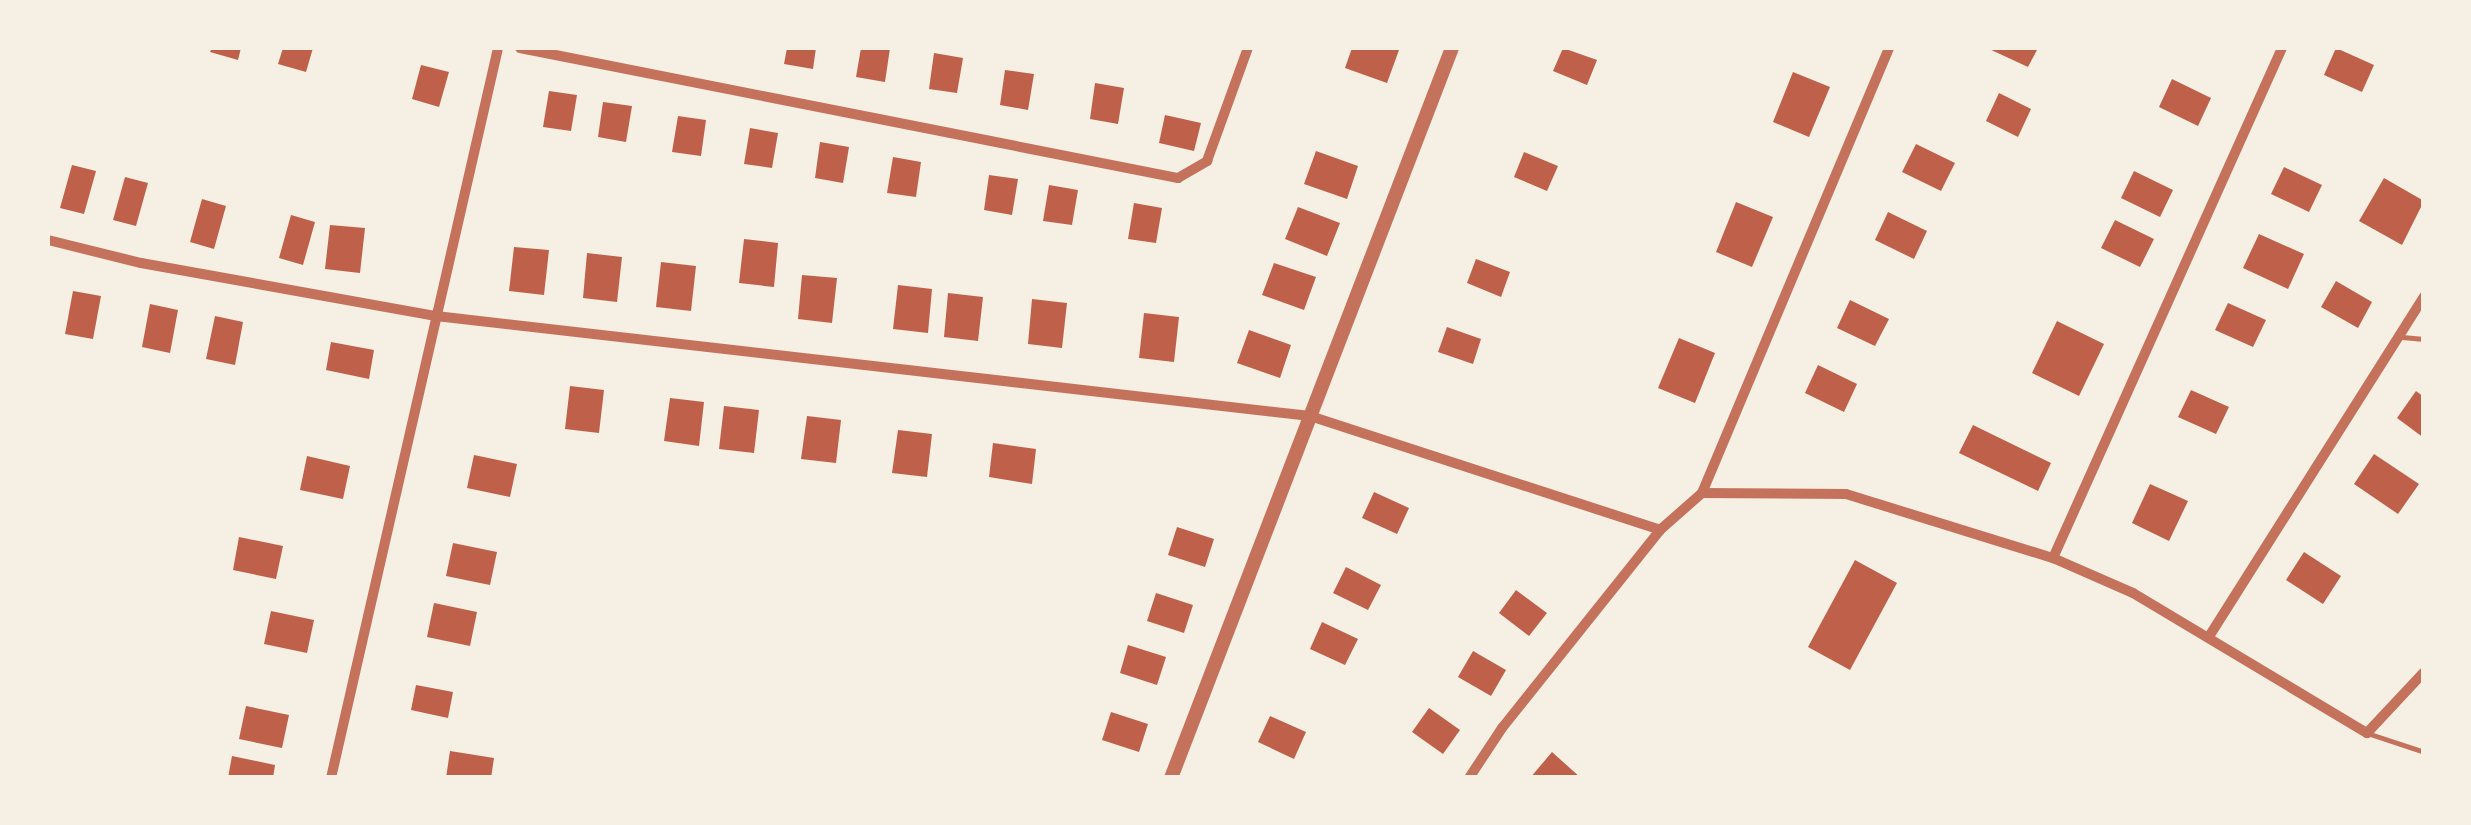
<!DOCTYPE html>
<style>
body{margin:0}
#map{position:relative;width:2471px;height:825px;overflow:hidden;background:#f6efe4;font-family:"Nunito Sans",sans-serif}
div>[style]{position:absolute}
.building>*{inset:0;background:#bf614a}
.service>*{height:5px;margin:-2.5px;padding:0 2.5px;transform-origin:2.5px;border-radius:2.5px;background:#c5725c}
.minor>*{height:10px;margin:-5px;padding:0 5px;transform-origin:5px;border-radius:5px;background:#c5725c}
.tertiary>*{height:14px;margin:-7px;padding:0 7px;transform-origin:7px;border-radius:7px;background:#c5725c}
span{translate:-50% -50%;white-space:nowrap;text-align:center;line-height:1.15;-webkit-text-stroke:8px #f6efe4;paint-order:stroke}
.frame{position:absolute;inset:0;border:50px solid #f6efe4;pointer-events:none}
</style>
<div id="map">
<div class="building">
<div style="clip-path:polygon(212px 48px,241px 48px,238px 60px,210px 52px)"></div>
<div style="clip-path:polygon(283px 48px,313px 48px,306px 72px,278px 64px)"></div>
<div style="clip-path:polygon(787px 48px,816px 48px,813px 69px,784px 64px)"></div>
<div style="clip-path:polygon(861px 48px,890px 48px,885px 82px,856px 77px)"></div>
<div style="clip-path:polygon(1352px 48px,1399px 50px,1387px 83px,1345px 68px)"></div>
<div style="clip-path:polygon(1563px 48px,1597px 60px,1587px 85px,1553px 71px)"></div>
<div style="clip-path:polygon(1987px 48px,2038px 48px,2028px 67px)"></div>
<div style="clip-path:polygon(2336px 48px,2374px 65px,2362px 92px,2324px 75px)"></div>
<div style="clip-path:polygon(934px 53px,963px 58px,957px 93px,929px 89px)"></div>
<div style="clip-path:polygon(421px 65px,449px 72px,439px 107px,412px 99px)"></div>
<div style="clip-path:polygon(1005px 70px,1034px 74px,1028px 110px,1000px 105px)"></div>
<div style="clip-path:polygon(1793px 72px,1830px 87px,1809px 137px,1773px 122px)"></div>
<div style="clip-path:polygon(2172px 79px,2211px 98px,2198px 126px,2159px 107px)"></div>
<div style="clip-path:polygon(1095px 83px,1124px 88px,1118px 124px,1090px 119px)"></div>
<div style="clip-path:polygon(549px 91px,577px 95px,571px 131px,543px 127px)"></div>
<div style="clip-path:polygon(1999px 93px,2031px 109px,2018px 137px,1986px 121px)"></div>
<div style="clip-path:polygon(603px 102px,632px 106px,626px 142px,598px 137px)"></div>
<div style="clip-path:polygon(1165px 115px,1201px 123px,1194px 151px,1159px 143px)"></div>
<div style="clip-path:polygon(678px 116px,706px 120px,701px 156px,672px 152px)"></div>
<div style="clip-path:polygon(750px 128px,778px 133px,772px 168px,744px 164px)"></div>
<div style="clip-path:polygon(820px 142px,849px 147px,843px 183px,815px 178px)"></div>
<div style="clip-path:polygon(1916px 144px,1955px 163px,1941px 191px,1902px 172px)"></div>
<div style="clip-path:polygon(1316px 151px,1358px 166px,1347px 199px,1304px 184px)"></div>
<div style="clip-path:polygon(1524px 152px,1558px 166px,1547px 191px,1514px 177px)"></div>
<div style="clip-path:polygon(893px 157px,921px 162px,916px 197px,887px 193px)"></div>
<div style="clip-path:polygon(72px 165px,96px 171px,84px 214px,60px 208px)"></div>
<div style="clip-path:polygon(2284px 167px,2322px 185px,2309px 212px,2271px 194px)"></div>
<div style="clip-path:polygon(2134px 171px,2173px 190px,2160px 217px,2121px 198px)"></div>
<div style="clip-path:polygon(989px 175px,1018px 179px,1012px 215px,984px 210px)"></div>
<div style="clip-path:polygon(125px 177px,148px 183px,136px 226px,113px 220px)"></div>
<div style="clip-path:polygon(2384px 178px,2424px 201px,2402px 245px,2359px 221px)"></div>
<div style="clip-path:polygon(1049px 185px,1078px 190px,1072px 225px,1043px 221px)"></div>
<div style="clip-path:polygon(202px 199px,226px 206px,214px 249px,190px 242px)"></div>
<div style="clip-path:polygon(1736px 202px,1773px 217px,1752px 267px,1716px 252px)"></div>
<div style="clip-path:polygon(1134px 203px,1162px 208px,1156px 243px,1128px 239px)"></div>
<div style="clip-path:polygon(1298px 207px,1340px 223px,1327px 256px,1285px 239px)"></div>
<div style="clip-path:polygon(1888px 212px,1927px 231px,1914px 259px,1875px 240px)"></div>
<div style="clip-path:polygon(291px 215px,315px 222px,303px 265px,279px 258px)"></div>
<div style="clip-path:polygon(2115px 220px,2154px 239px,2140px 267px,2101px 248px)"></div>
<div style="clip-path:polygon(330px 225px,365px 228px,360px 273px,325px 269px)"></div>
<div style="clip-path:polygon(2259px 234px,2304px 254px,2288px 289px,2243px 268px)"></div>
<div style="clip-path:polygon(744px 239px,778px 243px,774px 287px,739px 283px)"></div>
<div style="clip-path:polygon(514px 247px,549px 250px,544px 295px,509px 291px)"></div>
<div style="clip-path:polygon(587px 253px,622px 257px,617px 302px,583px 298px)"></div>
<div style="clip-path:polygon(1476px 259px,1510px 272px,1501px 297px,1467px 283px)"></div>
<div style="clip-path:polygon(661px 262px,696px 266px,691px 311px,656px 307px)"></div>
<div style="clip-path:polygon(1274px 263px,1316px 277px,1304px 310px,1262px 295px)"></div>
<div style="clip-path:polygon(802px 275px,837px 278px,832px 323px,798px 319px)"></div>
<div style="clip-path:polygon(2336px 281px,2372px 302px,2358px 328px,2321px 307px)"></div>
<div style="clip-path:polygon(898px 285px,932px 289px,928px 333px,893px 329px)"></div>
<div style="clip-path:polygon(73px 291px,101px 296px,93px 339px,65px 334px)"></div>
<div style="clip-path:polygon(948px 293px,983px 297px,978px 341px,944px 337px)"></div>
<div style="clip-path:polygon(1032px 299px,1067px 303px,1062px 348px,1028px 344px)"></div>
<div style="clip-path:polygon(1850px 300px,1889px 319px,1875px 346px,1837px 328px)"></div>
<div style="clip-path:polygon(2228px 303px,2266px 320px,2253px 347px,2215px 330px)"></div>
<div style="clip-path:polygon(150px 304px,178px 310px,170px 353px,142px 347px)"></div>
<div style="clip-path:polygon(1144px 313px,1179px 317px,1174px 362px,1139px 358px)"></div>
<div style="clip-path:polygon(215px 316px,243px 322px,235px 365px,206px 359px)"></div>
<div style="clip-path:polygon(2057px 321px,2104px 344px,2079px 396px,2032px 373px)"></div>
<div style="clip-path:polygon(1447px 327px,1481px 339px,1473px 364px,1438px 352px)"></div>
<div style="clip-path:polygon(1249px 330px,1291px 345px,1280px 378px,1237px 363px)"></div>
<div style="clip-path:polygon(1679px 338px,1715px 353px,1695px 403px,1658px 388px)"></div>
<div style="clip-path:polygon(331px 342px,374px 350px,369px 379px,326px 370px)"></div>
<div style="clip-path:polygon(1818px 365px,1857px 384px,1844px 412px,1805px 393px)"></div>
<div style="clip-path:polygon(570px 386px,604px 390px,599px 433px,565px 429px)"></div>
<div style="clip-path:polygon(2191px 390px,2229px 407px,2216px 434px,2178px 417px)"></div>
<div style="clip-path:polygon(2416px 391px,2424px 397px,2424px 438px,2397px 418px)"></div>
<div style="clip-path:polygon(670px 398px,704px 402px,699px 446px,664px 441px)"></div>
<div style="clip-path:polygon(724px 406px,759px 410px,754px 453px,719px 449px)"></div>
<div style="clip-path:polygon(807px 416px,841px 420px,836px 463px,801px 459px)"></div>
<div style="clip-path:polygon(1973px 425px,2051px 463px,2038px 491px,1959px 453px)"></div>
<div style="clip-path:polygon(898px 430px,932px 434px,927px 477px,892px 473px)"></div>
<div style="clip-path:polygon(993px 443px,1036px 449px,1032px 484px,989px 477px)"></div>
<div style="clip-path:polygon(2374px 454px,2419px 484px,2398px 514px,2354px 484px)"></div>
<div style="clip-path:polygon(474px 455px,517px 464px,510px 497px,467px 488px)"></div>
<div style="clip-path:polygon(307px 456px,350px 466px,343px 499px,300px 490px)"></div>
<div style="clip-path:polygon(2150px 484px,2188px 501px,2169px 541px,2132px 523px)"></div>
<div style="clip-path:polygon(1374px 492px,1409px 508px,1397px 534px,1362px 518px)"></div>
<div style="clip-path:polygon(1177px 527px,1214px 539px,1205px 567px,1168px 555px)"></div>
<div style="clip-path:polygon(239px 537px,283px 546px,276px 579px,233px 570px)"></div>
<div style="clip-path:polygon(453px 543px,497px 552px,490px 585px,446px 576px)"></div>
<div style="clip-path:polygon(2304px 552px,2341px 576px,2323px 604px,2286px 580px)"></div>
<div style="clip-path:polygon(1855px 560px,1897px 583px,1850px 670px,1808px 647px)"></div>
<div style="clip-path:polygon(1346px 567px,1381px 585px,1368px 610px,1333px 593px)"></div>
<div style="clip-path:polygon(1516px 590px,1547px 613px,1529px 636px,1499px 613px)"></div>
<div style="clip-path:polygon(1156px 593px,1193px 605px,1184px 633px,1147px 621px)"></div>
<div style="clip-path:polygon(434px 603px,477px 612px,470px 646px,427px 637px)"></div>
<div style="clip-path:polygon(271px 611px,314px 620px,307px 653px,264px 644px)"></div>
<div style="clip-path:polygon(1322px 622px,1358px 639px,1345px 665px,1310px 649px)"></div>
<div style="clip-path:polygon(1128px 645px,1166px 657px,1157px 685px,1120px 673px)"></div>
<div style="clip-path:polygon(1473px 651px,1506px 670px,1491px 696px,1458px 677px)"></div>
<div style="clip-path:polygon(416px 685px,453px 692px,448px 718px,411px 710px)"></div>
<div style="clip-path:polygon(246px 706px,289px 715px,282px 748px,239px 739px)"></div>
<div style="clip-path:polygon(1429px 708px,1460px 730px,1443px 754px,1412px 732px)"></div>
<div style="clip-path:polygon(1111px 712px,1148px 724px,1139px 752px,1102px 740px)"></div>
<div style="clip-path:polygon(1270px 716px,1306px 732px,1294px 759px,1258px 742px)"></div>
<div style="clip-path:polygon(450px 751px,494px 758px,491px 778px,446px 778px)"></div>
<div style="clip-path:polygon(1552px 752px,1581px 778px,1530px 778px)"></div>
<div style="clip-path:polygon(232px 756px,275px 765px,273px 778px,228px 778px)"></div>
</div>
<div class="service">
<div style="left:2402px;top:337px;width:22px;rotate:5deg"></div>
<div style="left:2370px;top:734px;width:57px;rotate:18.4deg"></div>
</div>
<div class="minor">
<div style="left:520px;top:48px;width:671px;rotate:11.18deg"></div>
<div style="left:1178px;top:178px;width:34px;rotate:-30deg"></div>
<div style="left:1207px;top:161px;width:120px;rotate:-70.1deg"></div>
<div style="left:48px;top:240px;width:96px;rotate:13.9deg"></div>
<div style="left:141px;top:263px;width:300px;rotate:10.2deg"></div>
<div style="left:436px;top:316px;width:880px;rotate:6.53deg"></div>
<div style="left:1310px;top:416px;width:368px;rotate:18deg"></div>
<div style="left:1660px;top:530px;width:56px;rotate:-41.4deg"></div>
<div style="left:1702px;top:493px;width:144px;rotate:0.4deg"></div>
<div style="left:1846px;top:494px;width:217px;rotate:17.2deg"></div>
<div style="left:2053px;top:558px;width:87px;rotate:23.6deg"></div>
<div style="left:2133px;top:593px;width:273px;rotate:30.9deg"></div>
<div style="left:2367px;top:733px;width:83px;rotate:-46.9deg"></div>
<div style="left:1702px;top:493px;width:483px;rotate:-67.2deg"></div>
<div style="left:2053px;top:558px;width:559px;rotate:-65.82deg"></div>
<div style="left:2210px;top:635px;width:401px;rotate:-57.7deg"></div>
<div style="left:331px;top:778px;width:749px;rotate:-77.11deg"></div>
<div style="left:1469px;top:778px;width:60px;rotate:-56.6deg"></div>
<div style="left:1502px;top:728px;width:253px;rotate:-51.4deg"></div>
</div>
<div class="tertiary">
<div style="left:1171px;top:778px;width:782px;rotate:-68.95deg"></div>
</div>
<div class="frame"></div>
</div>
